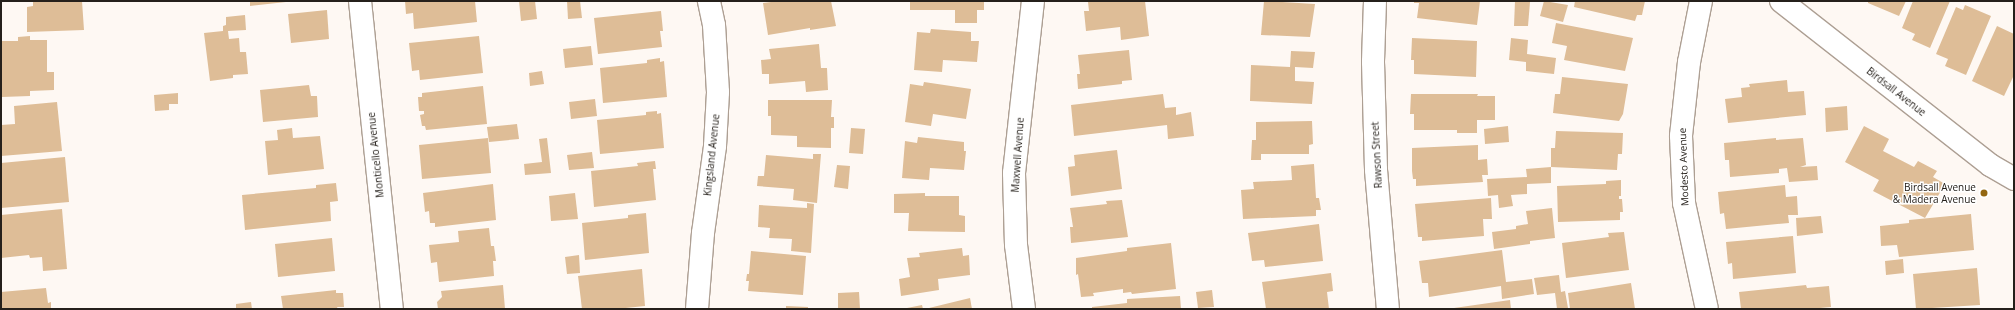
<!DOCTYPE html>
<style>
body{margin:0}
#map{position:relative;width:2015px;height:310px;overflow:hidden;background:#fef8f3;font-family:"Open Sans",sans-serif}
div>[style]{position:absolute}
.building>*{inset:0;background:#debd97}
.roads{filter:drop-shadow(1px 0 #ad9f93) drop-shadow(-1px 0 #ad9f93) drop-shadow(0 1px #ad9f93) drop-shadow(0 -1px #ad9f93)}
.street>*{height:22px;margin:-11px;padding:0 11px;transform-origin:11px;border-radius:11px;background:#fff}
.dots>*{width:11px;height:11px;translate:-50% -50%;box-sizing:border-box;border:2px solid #fff;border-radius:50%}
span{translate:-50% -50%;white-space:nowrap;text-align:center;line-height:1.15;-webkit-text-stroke:3px #fff;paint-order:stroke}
.street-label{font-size:10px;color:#25201b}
.poi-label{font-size:10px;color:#25201b}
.right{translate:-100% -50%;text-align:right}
.frame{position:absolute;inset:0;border:2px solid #25201b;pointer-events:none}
</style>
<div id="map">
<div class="building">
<div style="clip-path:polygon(33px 1px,82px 1px,84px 30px,27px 32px,27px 7px,33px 6px)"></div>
<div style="clip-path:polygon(250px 1px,286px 1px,286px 2px,250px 6px)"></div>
<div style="clip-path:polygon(405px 1px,475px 1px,477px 22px,414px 29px,413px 13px,406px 14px)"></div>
<div style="clip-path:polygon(519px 1px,535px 1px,537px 19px,521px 21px)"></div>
<div style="clip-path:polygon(567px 1px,580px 1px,582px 18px,568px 19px)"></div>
<div style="clip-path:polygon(779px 1px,831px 1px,836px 26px,810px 30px,810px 28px,768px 35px,763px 3px)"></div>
<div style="clip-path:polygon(910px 1px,984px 1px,984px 10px,977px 10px,977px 23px,955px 23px,955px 10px,910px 10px)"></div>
<div style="clip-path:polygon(1145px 1px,1149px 36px,1121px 40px,1120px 27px,1086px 31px,1084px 11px,1089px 11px,1088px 2px)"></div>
<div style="clip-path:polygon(1264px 1px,1315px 4px,1310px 37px,1261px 35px)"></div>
<div style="clip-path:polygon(1414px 1px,1480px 1px,1477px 25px,1417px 18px,1419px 3px,1414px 3px)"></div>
<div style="clip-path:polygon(1515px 1px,1530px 2px,1528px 26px,1514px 26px)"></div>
<div style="clip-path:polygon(1544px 1px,1568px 5px,1563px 22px,1540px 16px)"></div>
<div style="clip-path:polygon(1575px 1px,1645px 1px,1642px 15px,1637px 15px,1635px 21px,1574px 7px)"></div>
<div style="clip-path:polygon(1868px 1px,1906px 1px,1899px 16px,1868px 3px)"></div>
<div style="clip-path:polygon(1913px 1px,1950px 1px,1930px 48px,1912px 40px,1915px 34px,1902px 28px)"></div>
<div style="clip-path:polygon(1965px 5px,1991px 16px,1966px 75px,1945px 66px,1948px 59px,1936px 54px,1956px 7px,1963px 10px)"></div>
<div style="clip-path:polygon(327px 10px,329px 39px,291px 43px,288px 14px)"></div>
<div style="clip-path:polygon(661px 11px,663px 31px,660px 31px,662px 47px,598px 54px,594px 18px)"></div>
<div style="clip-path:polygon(245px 15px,246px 30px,228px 31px,229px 39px,239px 38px,240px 52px,246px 52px,248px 74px,233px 75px,233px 78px,210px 81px,204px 33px,223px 31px,223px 26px,226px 25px,226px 17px)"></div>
<div style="clip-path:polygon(1556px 23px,1633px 38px,1625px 71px,1564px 60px,1567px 46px,1552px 43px)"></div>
<div style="clip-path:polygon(1997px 26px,2014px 34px,2014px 75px,2004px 96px,1972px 81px)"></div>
<div style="clip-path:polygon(931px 29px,971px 32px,971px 41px,979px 41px,977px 62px,943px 60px,942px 72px,914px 70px,917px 32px,930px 33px)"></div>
<div style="clip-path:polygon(30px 36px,30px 40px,47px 40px,47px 72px,54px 72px,54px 90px,30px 91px,30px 96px,2px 97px,1px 41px,18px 41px,18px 37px)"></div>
<div style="clip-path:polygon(479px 36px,483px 73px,420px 80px,419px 70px,412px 71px,409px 43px)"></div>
<div style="clip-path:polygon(1412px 38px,1477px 41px,1476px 77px,1414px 74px,1414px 60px,1411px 60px)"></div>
<div style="clip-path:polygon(1511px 38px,1528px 40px,1527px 54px,1556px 58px,1554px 74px,1526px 71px,1526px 62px,1509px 60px)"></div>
<div style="clip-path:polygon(819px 44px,821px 68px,827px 68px,828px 90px,806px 92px,805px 81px,769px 84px,769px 74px,762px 74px,761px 60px,771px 59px,769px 49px)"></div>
<div style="clip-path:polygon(591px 46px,593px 65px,565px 68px,563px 49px)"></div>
<div style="clip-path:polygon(1129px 50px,1132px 80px,1122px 81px,1122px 84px,1078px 89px,1077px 74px,1080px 74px,1078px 55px)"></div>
<div style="clip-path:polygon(1291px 51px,1315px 52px,1313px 68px,1295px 67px,1295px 81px,1314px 82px,1312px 104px,1250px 101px,1251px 65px,1290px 67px)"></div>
<div style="clip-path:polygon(660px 58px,660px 62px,664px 61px,667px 97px,603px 103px,600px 68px,647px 63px,647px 60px)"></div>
<div style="clip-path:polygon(542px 71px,544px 84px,530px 86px,529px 73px)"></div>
<div style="clip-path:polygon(1562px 77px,1628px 84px,1623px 114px,1619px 121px,1553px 113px,1555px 94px,1560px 94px)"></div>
<div style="clip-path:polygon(1787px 80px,1788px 92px,1804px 91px,1806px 115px,1728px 123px,1725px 99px,1742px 97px,1741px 88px,1750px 87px,1749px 84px)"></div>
<div style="clip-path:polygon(924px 82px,971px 89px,966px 119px,933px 114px,931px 126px,905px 122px,910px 84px,923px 86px)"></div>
<div style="clip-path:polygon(309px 85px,311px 96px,317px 96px,318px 117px,263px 122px,260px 90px)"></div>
<div style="clip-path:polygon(483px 86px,487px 124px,426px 130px,425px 126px,422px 126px,420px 115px,424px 114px,424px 111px,419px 111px,418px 97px,422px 97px,422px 93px)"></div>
<div style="clip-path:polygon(178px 93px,178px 104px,169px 104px,169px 110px,155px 111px,154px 95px)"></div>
<div style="clip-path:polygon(1163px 94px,1165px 108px,1176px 107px,1176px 115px,1191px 112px,1194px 136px,1168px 139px,1167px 125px,1074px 136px,1071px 105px)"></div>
<div style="clip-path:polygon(1411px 94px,1478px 94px,1477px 96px,1495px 96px,1495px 120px,1477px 120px,1477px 133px,1457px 133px,1457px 130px,1414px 130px,1414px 114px,1410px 114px)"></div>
<div style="clip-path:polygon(595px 99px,597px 116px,571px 119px,569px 102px)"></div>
<div style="clip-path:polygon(768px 100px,832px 100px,831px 117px,834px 117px,834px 128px,831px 128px,831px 148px,797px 147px,797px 136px,771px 135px,771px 116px,768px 116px)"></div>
<div style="clip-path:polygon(57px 102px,62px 151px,1px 156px,1px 125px,15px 124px,14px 106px)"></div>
<div style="clip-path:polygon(1847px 106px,1848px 130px,1826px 132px,1825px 108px)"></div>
<div style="clip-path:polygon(657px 111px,657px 114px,661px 113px,664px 148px,600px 154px,597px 120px,646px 115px,646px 112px)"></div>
<div style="clip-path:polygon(1312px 121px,1313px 144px,1309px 145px,1309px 154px,1261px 154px,1261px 160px,1251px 160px,1252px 140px,1256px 140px,1256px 122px)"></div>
<div style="clip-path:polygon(517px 124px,519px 139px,489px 142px,487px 127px)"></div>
<div style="clip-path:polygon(1508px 126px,1509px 142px,1485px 144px,1484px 129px)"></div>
<div style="clip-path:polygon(1864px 126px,1889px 139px,1883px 151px,1914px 167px,1918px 161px,1937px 171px,1933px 177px,1945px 184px,1925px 218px,1873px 191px,1879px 180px,1845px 162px)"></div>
<div style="clip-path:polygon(292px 128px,293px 138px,320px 136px,324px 169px,268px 175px,265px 141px,278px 140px,277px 130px)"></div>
<div style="clip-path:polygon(851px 128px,865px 129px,863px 154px,849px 153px)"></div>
<div style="clip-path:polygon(1556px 131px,1623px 133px,1622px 154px,1618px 154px,1617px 170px,1551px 167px,1551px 148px,1555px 148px)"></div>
<div style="clip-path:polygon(918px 137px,964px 142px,964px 151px,966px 151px,964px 170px,930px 168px,929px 180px,902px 178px,905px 141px,917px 143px)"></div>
<div style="clip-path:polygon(488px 138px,491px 173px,422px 179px,419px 145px)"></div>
<div style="clip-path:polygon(547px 138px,551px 173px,525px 175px,524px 164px,542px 162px,539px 139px)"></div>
<div style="clip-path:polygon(1776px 138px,1776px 140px,1803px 138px,1806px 165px,1800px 167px,1817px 166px,1818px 180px,1789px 182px,1787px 168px,1779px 169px,1779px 173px,1730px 177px,1729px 160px,1725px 160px,1724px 143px)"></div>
<div style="clip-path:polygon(1478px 145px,1478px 160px,1487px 159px,1488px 175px,1482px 175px,1483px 182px,1416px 186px,1416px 179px,1413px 179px,1412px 171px,1412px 148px)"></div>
<div style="clip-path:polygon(1117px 150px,1122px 189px,1071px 196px,1068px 167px,1075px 166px,1074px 155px)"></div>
<div style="clip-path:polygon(592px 152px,594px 168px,569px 170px,567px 155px)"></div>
<div style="clip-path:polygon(813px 154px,821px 154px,817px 203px,793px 200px,794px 189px,757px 186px,758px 176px,764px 176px,766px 155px,813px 159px)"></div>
<div style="clip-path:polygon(65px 157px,69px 202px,1px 208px,1px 163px)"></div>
<div style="clip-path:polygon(655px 161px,656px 169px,653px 169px,656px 200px,594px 207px,591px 171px,638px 166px,637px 163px)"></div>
<div style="clip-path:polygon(1314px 164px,1316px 198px,1319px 198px,1321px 210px,1316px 210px,1316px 216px,1243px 219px,1241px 190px,1254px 189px,1253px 182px,1292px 180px,1291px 166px)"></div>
<div style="clip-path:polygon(837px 165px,850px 166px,848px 189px,834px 187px)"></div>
<div style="clip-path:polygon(1551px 167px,1551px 183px,1527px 184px,1527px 194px,1511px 195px,1513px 206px,1499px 208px,1498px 195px,1488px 196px,1487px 179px,1527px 177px,1526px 169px)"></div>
<div style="clip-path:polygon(1621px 180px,1621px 196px,1619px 196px,1619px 199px,1622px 199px,1623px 212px,1620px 212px,1620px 220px,1558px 222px,1557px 186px,1606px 184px,1606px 181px)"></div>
<div style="clip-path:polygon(336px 183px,338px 201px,330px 202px,331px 221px,245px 230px,242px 195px,316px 188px,316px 185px)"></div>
<div style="clip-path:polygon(493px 184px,496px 220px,435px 227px,435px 223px,430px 223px,429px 211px,425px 212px,423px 193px)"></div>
<div style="clip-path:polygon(1785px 185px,1786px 197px,1797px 196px,1798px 215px,1788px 215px,1789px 223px,1726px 229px,1724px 213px,1720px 214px,1718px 192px)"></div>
<div style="clip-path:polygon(575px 193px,578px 219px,551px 221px,549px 196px)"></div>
<div style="clip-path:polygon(925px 193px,925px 196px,959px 196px,959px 215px,965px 216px,965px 232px,908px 231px,909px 213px,894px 213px,894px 194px)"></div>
<div style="clip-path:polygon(1491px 198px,1492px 219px,1483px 219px,1484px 236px,1422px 241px,1422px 237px,1418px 237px,1415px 204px)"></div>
<div style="clip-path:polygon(1122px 200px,1128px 237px,1071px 243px,1070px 227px,1073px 227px,1070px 208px,1107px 204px,1106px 201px)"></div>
<div style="clip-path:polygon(807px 203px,814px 204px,811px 253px,791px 251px,792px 239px,769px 238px,770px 228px,758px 227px,759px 205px,807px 208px)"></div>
<div style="clip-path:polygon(1552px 208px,1555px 238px,1530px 241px,1530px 244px,1494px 249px,1492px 232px,1516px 229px,1516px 226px,1528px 224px,1526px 211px)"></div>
<div style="clip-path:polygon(62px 209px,67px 269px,43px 271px,42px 257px,30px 258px,29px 255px,1px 258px,1px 215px)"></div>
<div style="clip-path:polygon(646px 213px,649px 253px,585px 260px,582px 223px,628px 218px,628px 215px)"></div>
<div style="clip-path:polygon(1971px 214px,1974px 250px,1899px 257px,1897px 245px,1881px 246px,1880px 226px,1909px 223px,1909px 220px)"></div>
<div style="clip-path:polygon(1821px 216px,1823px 233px,1797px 236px,1796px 218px)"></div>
<div style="clip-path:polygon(1319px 224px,1323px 261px,1265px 267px,1264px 260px,1252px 261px,1248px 233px)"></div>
<div style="clip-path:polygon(489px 228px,491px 246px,494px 246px,496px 261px,493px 261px,494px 276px,439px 282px,437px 262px,431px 263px,429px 245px,459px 242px,458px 231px)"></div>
<div style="clip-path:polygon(1624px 232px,1629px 270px,1566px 278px,1562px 243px,1609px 237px,1608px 233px)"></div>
<div style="clip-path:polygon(1793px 236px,1796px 273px,1733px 279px,1732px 263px,1728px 264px,1726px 242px)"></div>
<div style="clip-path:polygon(332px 238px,335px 271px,278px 277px,275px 244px)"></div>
<div style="clip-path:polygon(1171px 243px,1176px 289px,1132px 294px,1131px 292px,1123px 293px,1123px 289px,1093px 293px,1094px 296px,1081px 297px,1078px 274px,1076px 275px,1076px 258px,1127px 251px,1127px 248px)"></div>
<div style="clip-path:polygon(962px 248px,963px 256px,969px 255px,970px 275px,938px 279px,939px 290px,901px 296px,899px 279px,910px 277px,907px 258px,920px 257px,919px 253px)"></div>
<div style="clip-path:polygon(1502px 250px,1506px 282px,1532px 279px,1534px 294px,1502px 299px,1501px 286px,1429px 297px,1428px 283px,1422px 283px,1419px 261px)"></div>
<div style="clip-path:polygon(751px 251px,806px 256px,803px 295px,748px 291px,749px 281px,746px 281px,747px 274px,749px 274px)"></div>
<div style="clip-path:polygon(579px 255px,580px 273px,567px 274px,565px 257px)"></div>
<div style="clip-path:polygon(1903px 259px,1904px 273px,1886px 275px,1885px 261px)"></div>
<div style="clip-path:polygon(1977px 268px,1980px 305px,1916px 309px,1913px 274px)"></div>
<div style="clip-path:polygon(642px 269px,645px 306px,616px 309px,582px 309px,578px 276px)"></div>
<div style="clip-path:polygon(1331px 273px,1333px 291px,1327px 292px,1329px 309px,1266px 309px,1262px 282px)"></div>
<div style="clip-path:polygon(1559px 275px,1561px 292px,1565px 291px,1568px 308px,1557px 309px,1555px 293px,1537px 295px,1534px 278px)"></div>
<div style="clip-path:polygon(1631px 283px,1635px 309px,1570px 309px,1568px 293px)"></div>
<div style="clip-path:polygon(503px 285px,505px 309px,438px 309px,437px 302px,442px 297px,441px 291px)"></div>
<div style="clip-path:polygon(1806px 285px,1807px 288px,1829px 286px,1831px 307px,1809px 309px,1741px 309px,1739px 292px)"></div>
<div style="clip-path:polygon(46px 288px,48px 303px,51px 302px,51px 309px,1px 309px,1px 292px)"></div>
<div style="clip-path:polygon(336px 290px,336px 293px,343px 293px,344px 307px,337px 307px,338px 309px,283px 309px,281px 296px)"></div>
<div style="clip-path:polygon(1212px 290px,1214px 307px,1198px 308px,1196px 292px)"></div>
<div style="clip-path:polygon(859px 292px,860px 309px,838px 309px,838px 293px)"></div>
<div style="clip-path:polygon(1180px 296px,1181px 309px,1092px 309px,1092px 307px,1127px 303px,1127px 299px)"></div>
<div style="clip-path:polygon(970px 298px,972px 309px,929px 309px,929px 308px)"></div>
<div style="clip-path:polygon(1510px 300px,1511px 309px,1454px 309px,1454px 308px)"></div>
<div style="clip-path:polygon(251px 302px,252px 309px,236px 309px,236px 304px)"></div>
<div style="clip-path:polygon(922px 305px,923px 309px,907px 309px,907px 308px)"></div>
<div style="clip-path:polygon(786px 306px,808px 307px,808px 309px,786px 309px)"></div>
</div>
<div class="roads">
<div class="street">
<div style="left:360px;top:1px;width:310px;rotate:84.1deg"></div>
<div style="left:1375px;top:1px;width:61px;rotate:91.9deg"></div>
<div style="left:1373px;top:62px;width:108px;rotate:88.4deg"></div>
<div style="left:1376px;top:170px;width:140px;rotate:85.1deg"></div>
<div style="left:1701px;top:1px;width:62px;rotate:101.1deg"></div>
<div style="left:1689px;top:62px;width:74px;rotate:96.2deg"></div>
<div style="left:1681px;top:136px;width:67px;rotate:87.4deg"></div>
<div style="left:1684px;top:203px;width:108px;rotate:77.8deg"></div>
<div style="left:1781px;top:1px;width:266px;rotate:38.1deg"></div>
<div style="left:1990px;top:165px;width:28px;rotate:30deg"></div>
<div style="left:697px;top:309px;width:76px;rotate:-85.5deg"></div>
<div style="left:703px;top:233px;width:88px;rotate:-82.1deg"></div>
<div style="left:715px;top:146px;width:54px;rotate:-86.8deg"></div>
<div style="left:718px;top:92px;width:67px;rotate:-93.4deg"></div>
<div style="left:714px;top:25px;width:25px;rotate:-102deg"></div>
<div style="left:1024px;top:309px;width:64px;rotate:-97.1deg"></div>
<div style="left:1016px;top:245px;width:72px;rotate:-91.6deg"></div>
<div style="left:1014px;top:173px;width:173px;rotate:-83.7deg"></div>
</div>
</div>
<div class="dots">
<div style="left:1984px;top:193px;background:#936712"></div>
</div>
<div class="street-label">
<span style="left:1896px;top:92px;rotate:38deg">Birdsall Avenue</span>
<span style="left:376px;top:155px;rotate:-96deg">Monticello Avenue</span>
<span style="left:712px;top:155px;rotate:-84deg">Kingsland Avenue</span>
<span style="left:1018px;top:155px;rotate:-86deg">Maxwell Avenue</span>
<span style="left:1377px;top:155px;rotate:-93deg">Rawson Street</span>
<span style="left:1684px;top:167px;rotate:-92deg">Modesto Avenue</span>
</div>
<div class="poi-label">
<span class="right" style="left:1976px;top:193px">Birdsall Avenue<br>&amp; Madera Avenue</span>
</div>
<div class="frame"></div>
</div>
